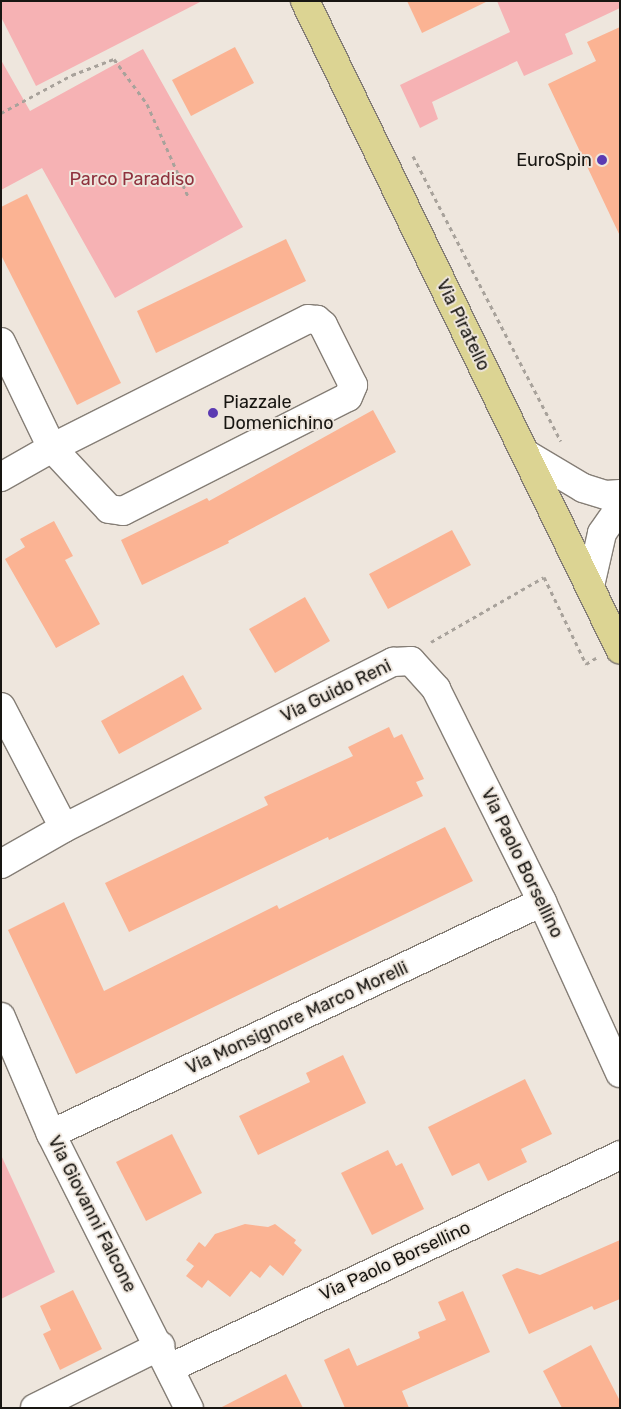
<!DOCTYPE html>
<style>
body{margin:0}
#map{position:relative;width:621px;height:1409px;overflow:hidden;background:#eee6dd;font-family:Rubik,sans-serif}
div>[style]{position:absolute}
.green>*{inset:0;background:#f6b2b4}
.building>*{inset:0;background:#fbb393}
.path>*{height:3px;margin-top:-1.5px;transform-origin:0;background:repeating-linear-gradient(90deg,#a8a29b 0 4px,transparent 0 8px)}
.roads{filter:drop-shadow(1px 0 #857e76) drop-shadow(-1px 0 #857e76) drop-shadow(0 1px #857e76) drop-shadow(0 -1px #857e76)}
.minor>*{height:28px;margin:-14px;padding:0 14px;transform-origin:14px;border-radius:14px;background:#fff}
.major>*{height:28px;margin:-14px;padding:0 14px;transform-origin:14px;border-radius:14px;background:#dcd493}
.dots>*{width:14px;height:14px;translate:-50% -50%;box-sizing:border-box;border:2px solid #eee6dd;border-radius:50%}
span{translate:-50% -50%;white-space:nowrap;text-align:center;line-height:1.15;-webkit-text-stroke:4px #eee6dd;paint-order:stroke}
.poi-label{font-size:18px;color:#181612}
.right{translate:-100% -50%;text-align:right}
.left{translate:0 -50%;text-align:left}
.park-label{font-size:18px;color:#8f323e}
.street-label{font-size:18px;color:#181612}
.frame{position:absolute;inset:0;border:2px solid #181612;pointer-events:none}
</style>
<div id="map">
<div class="green">
<div style="clip-path:polygon(1px 1px,202px 1px,36px 86px,1px 17px)"></div>
<div style="clip-path:polygon(497px 1px,620px 1px,620px 8px,565px 34px,573px 54px,524px 76px,517px 61px,432px 102px,438px 119px,420px 128px,400px 85px,510px 32px)"></div>
<div style="clip-path:polygon(143px 49px,243px 227px,115px 298px,42px 168px,1px 190px,1px 60px,30px 111px)"></div>
<div style="clip-path:polygon(1px 1155px,55px 1272px,1px 1299px)"></div>
</div>
<div class="building">
<div style="clip-path:polygon(407px 1px,488px 1px,422px 33px)"></div>
<div style="clip-path:polygon(620px 27px,620px 236px,548px 84px,596px 61px,587px 42px)"></div>
<div style="clip-path:polygon(235px 47px,254px 83px,191px 116px,172px 80px)"></div>
<div style="clip-path:polygon(27px 194px,121px 383px,77px 405px,1px 255px,1px 207px)"></div>
<div style="clip-path:polygon(286px 239px,306px 281px,156px 353px,137px 311px)"></div>
<div style="clip-path:polygon(373px 410px,396px 452px,228px 541px,229px 543px,142px 585px,121px 540px,207px 498px,209px 501px)"></div>
<div style="clip-path:polygon(54px 521px,73px 556px,65px 560px,100px 624px,56px 648px,5px 559px,25px 547px,20px 539px)"></div>
<div style="clip-path:polygon(452px 530px,471px 565px,388px 609px,369px 574px)"></div>
<div style="clip-path:polygon(305px 597px,330px 641px,275px 673px,249px 629px)"></div>
<div style="clip-path:polygon(183px 675px,202px 709px,119px 754px,101px 721px)"></div>
<div style="clip-path:polygon(389px 727px,394px 738px,402px 734px,424px 779px,416px 782px,423px 796px,329px 840px,328px 837px,129px 932px,105px 883px,268px 805px,264px 797px,353px 756px,348px 747px)"></div>
<div style="clip-path:polygon(445px 827px,473px 881px,76px 1074px,8px 930px,64px 902px,104px 991px,277px 905px,279px 909px)"></div>
<div style="clip-path:polygon(343px 1055px,366px 1103px,258px 1155px,239px 1116px,310px 1082px,306px 1073px)"></div>
<div style="clip-path:polygon(525px 1079px,552px 1134px,521px 1149px,527px 1162px,488px 1181px,479px 1163px,452px 1176px,428px 1127px)"></div>
<div style="clip-path:polygon(172px 1134px,202px 1193px,146px 1221px,116px 1162px)"></div>
<div style="clip-path:polygon(388px 1150px,396px 1166px,402px 1163px,424px 1209px,372px 1235px,341px 1173px)"></div>
<div style="clip-path:polygon(245px 1224px,268px 1227px,275px 1224px,296px 1240px,294px 1243px,302px 1250px,283px 1276px,270px 1265px,260px 1278px,251px 1271px,230px 1297px,208px 1280px,202px 1288px,186px 1276px,194px 1266px,186px 1260px,199px 1242px,205px 1247px,215px 1234px)"></div>
<div style="clip-path:polygon(620px 1240px,620px 1299px,594px 1310px,592px 1306px,529px 1334px,502px 1275px,517px 1268px,540px 1275px)"></div>
<div style="clip-path:polygon(73px 1290px,102px 1349px,60px 1370px,43px 1334px,51px 1330px,40px 1306px)"></div>
<div style="clip-path:polygon(463px 1291px,490px 1352px,402px 1391px,409px 1408px,345px 1408px,324px 1360px,349px 1348px,357px 1366px,420px 1338px,418px 1332px,446px 1320px,438px 1302px)"></div>
<div style="clip-path:polygon(591px 1345px,620px 1401px,620px 1408px,562px 1408px,543px 1371px)"></div>
<div style="clip-path:polygon(286px 1374px,303px 1408px,220px 1408px)"></div>
</div>
<div class="path">
<div style="left:1px;top:113px;width:81px;rotate:-28.2deg"></div>
<div style="left:72px;top:75px;width:45px;rotate:-20.9deg"></div>
<div style="left:114px;top:59px;width:56px;rotate:53.7deg"></div>
<div style="left:147px;top:104px;width:101px;rotate:66deg"></div>
<div style="left:413px;top:156px;width:321px;rotate:62.6deg"></div>
<div style="left:431px;top:642px;width:130px;rotate:-29.9deg"></div>
<div style="left:544px;top:577px;width:97px;rotate:64.2deg"></div>
<div style="left:586px;top:664px;width:12px;rotate:-31deg"></div>
</div>
<div class="roads">
<div class="minor">
<div style="left:1px;top:342px;width:118px;rotate:64.3deg"></div>
<div style="left:52px;top:448px;width:83px;rotate:46.9deg"></div>
<div style="left:109px;top:509px;width:14px;rotate:8deg"></div>
<div style="left:123px;top:511px;width:252px;rotate:-26.9deg"></div>
<div style="left:348px;top:397px;width:13px;rotate:-67deg"></div>
<div style="left:353px;top:385px;width:67px;rotate:-116.6deg"></div>
<div style="left:323px;top:325px;width:8px;rotate:-140deg"></div>
<div style="left:317px;top:320px;width:9px;rotate:-174deg"></div>
<div style="left:308px;top:319px;width:287px;rotate:153.3deg"></div>
<div style="left:52px;top:448px;width:59px;rotate:150.4deg"></div>
<div style="left:526px;top:454px;width:66px;rotate:30.8deg"></div>
<div style="left:583px;top:488px;width:24px;rotate:17deg"></div>
<div style="left:606px;top:495px;width:14px;rotate:-4deg"></div>
<div style="left:590px;top:586px;width:54px;rotate:-77.2deg"></div>
<div style="left:602px;top:533px;width:32px;rotate:-55deg"></div>
<div style="left:1px;top:707px;width:136px;rotate:62.5deg"></div>
<div style="left:1px;top:864px;width:73px;rotate:-29.7deg"></div>
<div style="left:64px;top:828px;width:369px;rotate:-26.8deg"></div>
<div style="left:393px;top:662px;width:18px;rotate:-3deg"></div>
<div style="left:411px;top:661px;width:38px;rotate:48deg"></div>
<div style="left:436px;top:689px;width:238px;rotate:63.5deg"></div>
<div style="left:542px;top:902px;width:188px;rotate:65.5deg"></div>
<div style="left:1px;top:1017px;width:127px;rotate:66.9deg"></div>
<div style="left:51px;top:1134px;width:307px;rotate:63.3deg"></div>
<div style="left:51px;top:1134px;width:543px;rotate:-25.29deg"></div>
<div style="left:170px;top:1368px;width:498px;rotate:-25.3deg"></div>
<div style="left:35px;top:1408px;width:140px;rotate:-26.4deg"></div>
</div>
<div class="major">
<div style="left:305px;top:1px;width:721px;rotate:64.08deg"></div>
</div>
</div>
<div class="dots">
<div style="left:602px;top:160px;background:#5b3ab2"></div>
<div style="left:213px;top:413px;background:#5b3ab2"></div>
</div>
<div class="poi-label">
<span class="right" style="left:592px;top:160px">EuroSpin</span>
<span class="left" style="left:223px;top:413px">Piazzale<br>Domenichino</span>
</div>
<div class="park-label">
<span style="left:132px;top:179px">Parco Paradiso</span>
</div>
<div class="street-label">
<span style="left:463px;top:325px;rotate:64deg">Via Piratello</span>
<span style="left:336px;top:691px;rotate:-26deg">Via Guido Reni</span>
<span style="left:522px;top:863px;rotate:64deg">Via Paolo Borsellino</span>
<span style="left:297px;top:1018px;rotate:-25deg">Via Monsignore Marco Morelli</span>
<span style="left:92px;top:1214px;rotate:63deg">Via Giovanni Falcone</span>
<span style="left:395px;top:1261px;rotate:-25deg">Via Paolo Borsellino</span>
</div>
<div class="frame"></div>
</div>
